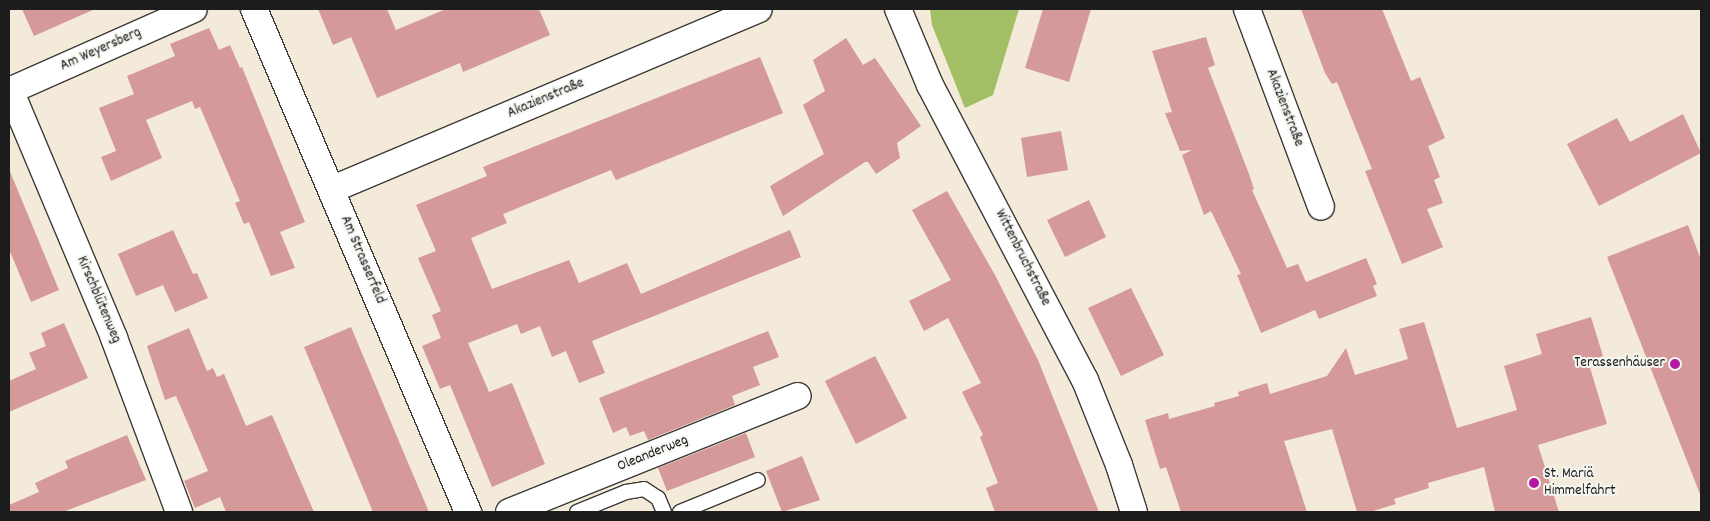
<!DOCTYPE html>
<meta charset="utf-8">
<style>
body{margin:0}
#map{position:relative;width:1710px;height:521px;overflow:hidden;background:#f4ead9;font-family:Dekko,sans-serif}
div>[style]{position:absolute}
.green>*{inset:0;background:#a3bf66}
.building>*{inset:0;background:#d49998}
.roads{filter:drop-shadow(1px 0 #3c3b38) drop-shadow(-1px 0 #3c3b38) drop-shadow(0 1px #3c3b38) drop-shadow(0 -1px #3c3b38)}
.lane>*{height:14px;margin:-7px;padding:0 7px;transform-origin:7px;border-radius:7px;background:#fff}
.street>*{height:26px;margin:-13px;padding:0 13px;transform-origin:13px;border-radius:13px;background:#fff}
.dots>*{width:14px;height:14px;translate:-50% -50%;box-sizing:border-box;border:2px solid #f6f6f2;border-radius:50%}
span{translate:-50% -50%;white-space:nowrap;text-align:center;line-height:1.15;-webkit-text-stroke:4px #f6f6f2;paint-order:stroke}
.street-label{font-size:15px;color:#1c1c1c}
.poi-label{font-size:15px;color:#1c1c1c}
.right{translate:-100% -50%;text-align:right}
.left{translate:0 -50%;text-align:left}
.frame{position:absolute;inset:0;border:10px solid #1c1c1c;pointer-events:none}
</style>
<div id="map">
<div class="green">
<div style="clip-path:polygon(930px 9px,1019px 9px,993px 95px,965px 108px,932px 25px)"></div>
</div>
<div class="building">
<div style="clip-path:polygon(22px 9px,95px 9px,34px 36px)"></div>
<div style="clip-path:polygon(318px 9px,387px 9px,396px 30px,446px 9px,539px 9px,550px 35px,463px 72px,460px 63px,377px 98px,351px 37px,333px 45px)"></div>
<div style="clip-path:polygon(1043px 9px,1091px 9px,1069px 82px,1025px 68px)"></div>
<div style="clip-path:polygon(1301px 9px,1382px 9px,1411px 81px,1420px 77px,1445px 138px,1428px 146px,1440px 177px,1434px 180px,1443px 203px,1427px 209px,1443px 247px,1402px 264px,1365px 171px,1372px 169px,1337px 82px,1332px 84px,1325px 73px)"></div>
<div style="clip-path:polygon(209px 28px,219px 50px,230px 45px,240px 68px,242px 67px,305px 222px,280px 232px,295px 268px,271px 276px,249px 222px,244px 224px,235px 203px,240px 201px,200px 107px,195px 109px,192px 101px,146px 120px,162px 158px,111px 181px,101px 157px,116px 151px,99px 108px,134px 94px,127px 76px,175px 56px,170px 44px)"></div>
<div style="clip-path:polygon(1206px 37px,1215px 65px,1208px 68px,1249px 174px,1254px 189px,1252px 190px,1287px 268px,1298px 264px,1306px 282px,1366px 258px,1377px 284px,1373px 286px,1377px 296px,1319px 319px,1315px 310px,1261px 333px,1237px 275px,1241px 274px,1211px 211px,1204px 215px,1182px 155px,1192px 150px,1180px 151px,1165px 113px,1172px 112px,1152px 51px)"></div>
<div style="clip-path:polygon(846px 38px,863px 65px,875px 58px,921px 126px,897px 143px,900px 158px,876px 174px,868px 162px,865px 162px,783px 216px,770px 186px,824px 154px,803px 105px,825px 91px,813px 60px)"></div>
<div style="clip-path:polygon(760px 57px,783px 113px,616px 180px,611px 170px,503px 214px,507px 223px,471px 238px,492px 289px,569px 260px,579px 283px,627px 263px,641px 294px,790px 230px,801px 257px,592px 341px,605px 373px,579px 383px,566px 351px,552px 357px,540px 326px,521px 334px,517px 324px,468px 343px,489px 392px,512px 383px,545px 464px,492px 487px,450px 385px,440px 389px,422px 346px,441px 338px,432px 315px,441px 311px,418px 258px,436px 251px,416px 205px,487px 176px,483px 167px)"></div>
<div style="clip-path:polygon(1683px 114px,1701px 153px,1599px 206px,1567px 144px,1617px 118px,1630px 142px)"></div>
<div style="clip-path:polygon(1061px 131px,1068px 170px,1027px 177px,1021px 138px)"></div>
<div style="clip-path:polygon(9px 169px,59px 290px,31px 302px,9px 249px)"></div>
<div style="clip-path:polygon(947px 191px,995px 275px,1038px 360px,1099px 512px,995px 512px,986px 488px,998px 483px,980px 437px,983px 435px,962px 392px,981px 383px,948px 318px,924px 331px,909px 301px,951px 280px,912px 210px)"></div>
<div style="clip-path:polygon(1089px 200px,1106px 237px,1065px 257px,1047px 220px)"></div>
<div style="clip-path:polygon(1688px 225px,1701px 260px,1700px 494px,1607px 257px)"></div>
<div style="clip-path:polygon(173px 230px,193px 274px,197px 273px,208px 298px,175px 312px,163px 285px,136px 296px,118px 254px)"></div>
<div style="clip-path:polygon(1131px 288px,1164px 355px,1121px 376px,1088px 308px)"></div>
<div style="clip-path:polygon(1591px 317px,1603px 356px,1588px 361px,1607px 424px,1538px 445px,1559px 512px,1495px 512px,1484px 467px,1428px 483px,1429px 488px,1394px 499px,1396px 504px,1370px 512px,1357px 512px,1332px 429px,1284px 441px,1307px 512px,1181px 512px,1166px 467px,1160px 469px,1145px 420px,1168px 413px,1169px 419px,1215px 406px,1214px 403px,1239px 396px,1238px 392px,1267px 383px,1270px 394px,1327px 376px,1346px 348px,1355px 375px,1408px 359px,1399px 329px,1424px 322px,1457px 428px,1517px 410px,1504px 366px,1542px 354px,1536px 334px)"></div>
<div style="clip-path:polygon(64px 323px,88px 378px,9px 412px,9px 381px,36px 369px,29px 353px,46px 346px,41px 333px)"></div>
<div style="clip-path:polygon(351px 327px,406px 458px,429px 512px,373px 512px,304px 347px)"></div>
<div style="clip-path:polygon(189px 328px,207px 371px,213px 368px,217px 377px,224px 374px,246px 426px,272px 415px,314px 512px,226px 512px,220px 497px,195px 508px,184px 481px,208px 471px,176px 396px,165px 400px,147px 346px)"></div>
<div style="clip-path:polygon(768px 331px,779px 357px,753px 367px,760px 385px,732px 396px,735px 405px,648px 440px,644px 431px,630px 436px,626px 427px,613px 433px,599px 398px)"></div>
<div style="clip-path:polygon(875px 356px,907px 418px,856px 444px,825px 381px)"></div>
<div style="clip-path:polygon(746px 433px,755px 457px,667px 491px,658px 468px)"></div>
<div style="clip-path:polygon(127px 435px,146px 480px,63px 512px,9px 512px,9px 505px,39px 492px,35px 483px,68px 468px,65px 461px)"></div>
<div style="clip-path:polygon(802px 456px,820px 500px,782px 512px,766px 471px)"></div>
</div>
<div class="roads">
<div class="lane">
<div style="left:577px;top:512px;width:53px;rotate:-22.2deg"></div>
<div style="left:626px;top:492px;width:18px;rotate:-9deg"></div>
<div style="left:644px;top:489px;width:17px;rotate:33deg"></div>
<div style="left:658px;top:498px;width:15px;rotate:67deg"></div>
<div style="left:680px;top:512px;width:84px;rotate:-22.3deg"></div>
</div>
<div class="street">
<div style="left:254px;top:9px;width:547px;rotate:66.95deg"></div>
<div style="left:898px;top:9px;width:82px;rotate:67.2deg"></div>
<div style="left:930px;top:85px;width:333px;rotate:62.3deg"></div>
<div style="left:1085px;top:380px;width:92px;rotate:68.2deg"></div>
<div style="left:1119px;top:465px;width:49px;rotate:72.3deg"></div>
<div style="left:1247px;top:9px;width:211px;rotate:69.5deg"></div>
<div style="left:10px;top:90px;width:269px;rotate:67.2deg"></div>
<div style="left:114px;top:338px;width:186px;rotate:69.5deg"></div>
<div style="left:9px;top:91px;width:202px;rotate:-23.9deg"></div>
<div style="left:333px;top:189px;width:462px;rotate:-22.9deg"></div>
<div style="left:509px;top:512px;width:311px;rotate:-21.9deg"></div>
</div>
</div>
<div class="dots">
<div style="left:1675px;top:364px;background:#b5179e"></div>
<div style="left:1534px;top:483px;background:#b5179e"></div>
</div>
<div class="street-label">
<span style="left:101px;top:50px;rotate:-24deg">Am Weyersberg</span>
<span style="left:546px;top:99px;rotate:-23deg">Akazienstraße</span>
<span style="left:1284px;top:108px;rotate:69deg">Akazienstraße</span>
<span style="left:1022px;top:258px;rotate:63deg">Wittenbruchstraße</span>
<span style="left:362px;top:260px;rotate:67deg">Am Strasserfeld</span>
<span style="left:98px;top:300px;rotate:67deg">Kirschblütenweg</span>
<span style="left:653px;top:454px;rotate:-22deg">Oleanderweg</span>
</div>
<div class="poi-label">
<span class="right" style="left:1665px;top:364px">Terassenhäuser</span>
<span class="left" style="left:1544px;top:483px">St. Mariä<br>Himmelfahrt</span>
</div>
<div class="frame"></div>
</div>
